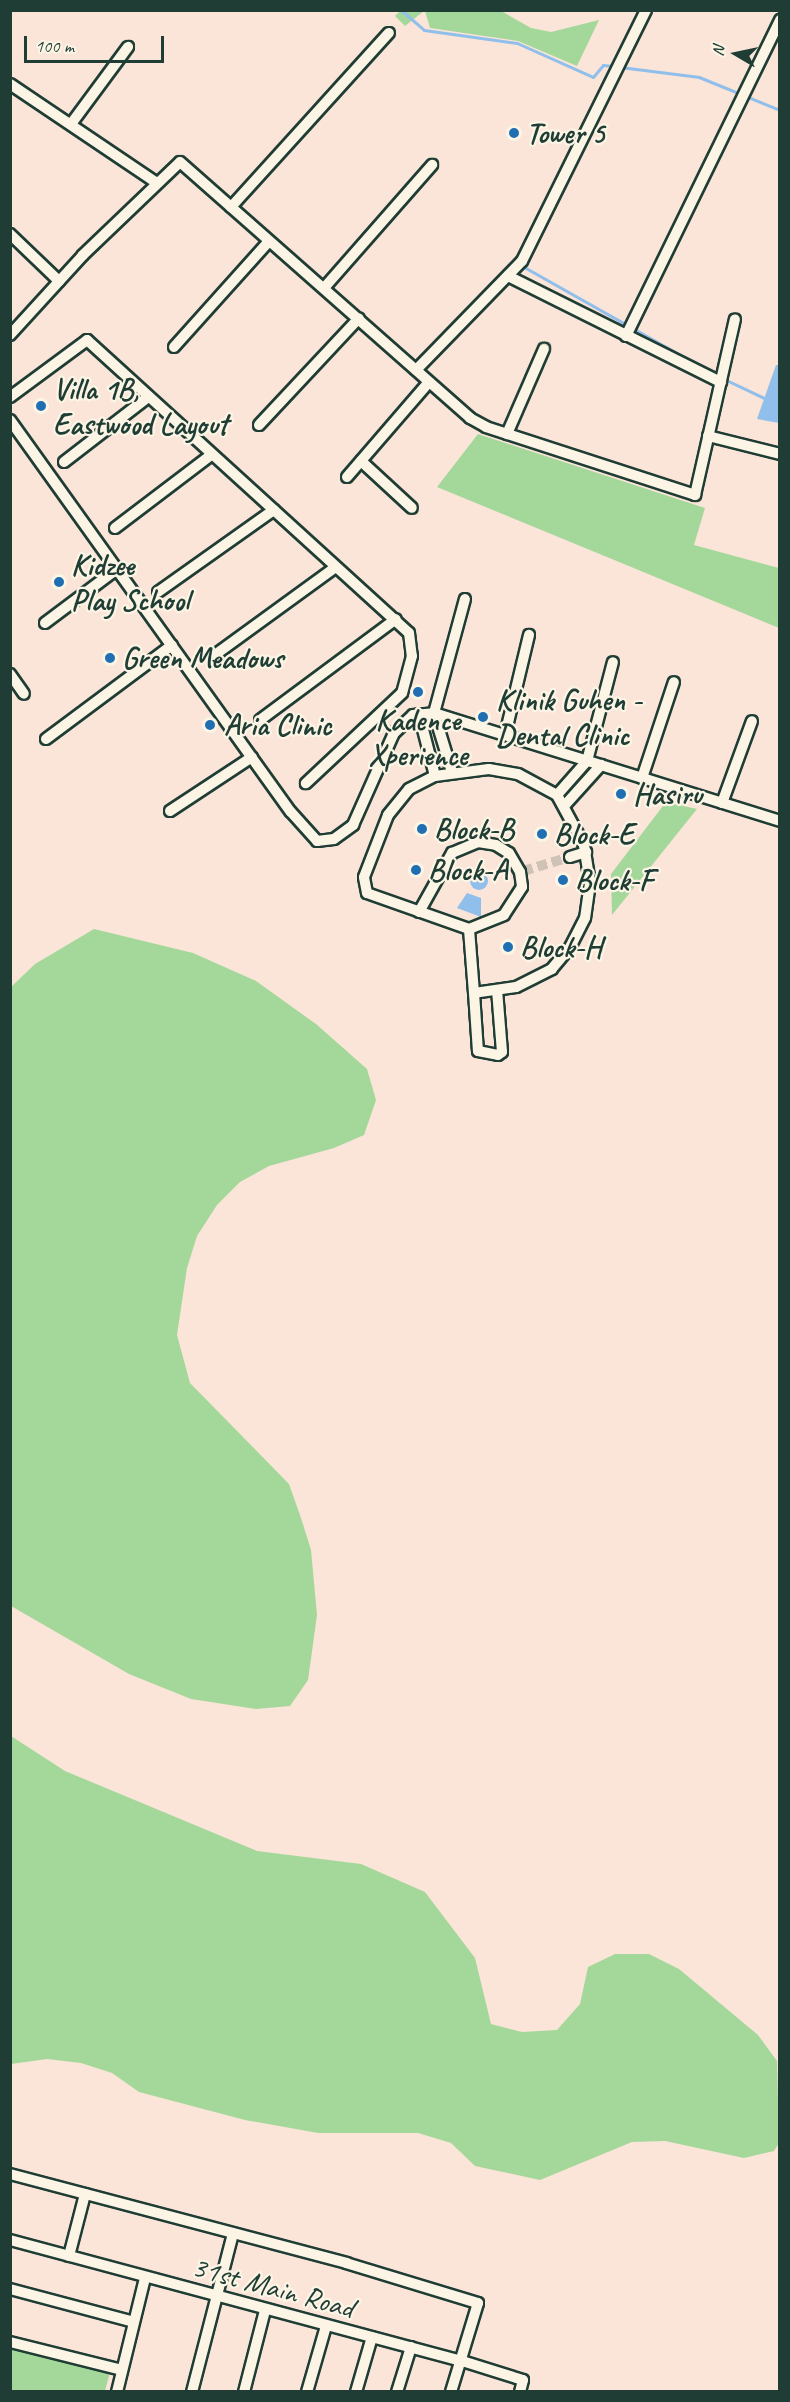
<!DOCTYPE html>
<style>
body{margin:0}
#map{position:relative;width:790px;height:2402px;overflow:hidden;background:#fbe4d8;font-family:Caveat,sans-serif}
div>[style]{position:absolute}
.green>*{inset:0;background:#a4d89a}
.water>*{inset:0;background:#91bfeb}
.round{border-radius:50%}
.stream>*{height:3px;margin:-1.5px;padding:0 1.5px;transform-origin:1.5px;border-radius:1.5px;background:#91bfeb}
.minor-tunnel>*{height:10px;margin-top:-5px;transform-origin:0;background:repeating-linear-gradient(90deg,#cfc3b7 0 10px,transparent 0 15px)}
.roads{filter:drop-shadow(2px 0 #1f3d34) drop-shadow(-2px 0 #1f3d34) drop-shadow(0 2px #1f3d34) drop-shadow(0 -2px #1f3d34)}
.minor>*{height:10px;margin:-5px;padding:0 5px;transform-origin:5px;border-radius:5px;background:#fcf5e5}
.dots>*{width:16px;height:16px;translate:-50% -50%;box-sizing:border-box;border:3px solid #fcf5e5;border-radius:50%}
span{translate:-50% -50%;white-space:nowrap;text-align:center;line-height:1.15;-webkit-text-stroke:4.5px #fcf5e5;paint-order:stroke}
.poi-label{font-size:30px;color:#1f3d34;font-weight:700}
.left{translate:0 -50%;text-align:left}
.street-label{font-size:30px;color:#1f3d34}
.frame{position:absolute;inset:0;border:12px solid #1f3d34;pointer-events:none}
.north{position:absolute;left:706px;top:24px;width:60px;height:60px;-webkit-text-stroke:4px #fcf5e5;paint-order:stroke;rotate:279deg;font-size:16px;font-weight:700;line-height:24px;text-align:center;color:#1f3d34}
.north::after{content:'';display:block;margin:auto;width:21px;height:27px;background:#1f3d34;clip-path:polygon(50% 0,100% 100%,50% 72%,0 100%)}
.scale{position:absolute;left:24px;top:36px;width:140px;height:27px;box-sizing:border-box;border:3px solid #1f3d34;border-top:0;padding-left:8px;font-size:18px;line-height:21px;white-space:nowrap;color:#1f3d34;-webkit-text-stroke:4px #fcf5e5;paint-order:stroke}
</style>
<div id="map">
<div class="green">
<div style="clip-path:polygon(401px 10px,424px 10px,424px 11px,405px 26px,395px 16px)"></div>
<div style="clip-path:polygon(425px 11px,501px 11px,531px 28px,551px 32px,599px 20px,577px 66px,518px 41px,430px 28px)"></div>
<div style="clip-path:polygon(478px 434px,705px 508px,694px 545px,779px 568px,779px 628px,437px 487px)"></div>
<div style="clip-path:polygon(666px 802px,697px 809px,612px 915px,611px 874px)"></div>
<div style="clip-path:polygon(94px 929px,193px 953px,256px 981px,316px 1024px,367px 1069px,376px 1100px,364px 1135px,334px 1148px,269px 1166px,240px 1182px,217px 1205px,197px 1236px,187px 1268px,177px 1335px,190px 1383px,289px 1484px,301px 1518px,311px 1550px,317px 1615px,308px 1680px,290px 1706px,256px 1709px,191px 1699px,129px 1674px,11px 1606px,11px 987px,35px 964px)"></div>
<div style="clip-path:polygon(11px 1736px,65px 1771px,257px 1851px,361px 1864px,425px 1892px,475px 1958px,491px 2024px,522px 2032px,557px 2030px,580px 2004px,588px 1967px,615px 1954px,649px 1954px,679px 1969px,758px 2035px,777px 2061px,779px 2143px,774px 2151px,744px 2158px,665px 2141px,632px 2142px,540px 2180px,475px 2166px,451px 2143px,418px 2133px,318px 2133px,245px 2120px,139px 2092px,112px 2073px,81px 2063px,47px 2059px,11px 2064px)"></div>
<div style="clip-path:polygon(11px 2348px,110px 2372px,105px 2391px,11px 2392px)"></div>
</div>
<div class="water">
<div style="clip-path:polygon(776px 365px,779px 365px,779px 423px,757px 419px)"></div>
<div class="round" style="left:470px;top:872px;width:18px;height:18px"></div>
<div style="clip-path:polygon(467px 893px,481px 898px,481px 917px,457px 908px)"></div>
</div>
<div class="stream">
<div style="left:401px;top:10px;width:30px;rotate:41deg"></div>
<div style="left:424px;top:30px;width:94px;rotate:8deg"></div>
<div style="left:517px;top:43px;width:83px;rotate:24.1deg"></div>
<div style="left:593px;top:77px;width:16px;rotate:-50deg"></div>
<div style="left:603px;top:65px;width:11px;rotate:5deg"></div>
<div style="left:620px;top:67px;width:80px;rotate:7.2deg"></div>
<div style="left:699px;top:77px;width:87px;rotate:22.2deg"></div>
<div style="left:524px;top:267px;width:208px;rotate:29.4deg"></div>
<div style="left:724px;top:379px;width:44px;rotate:25.4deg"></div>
</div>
<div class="minor-tunnel">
<div style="left:523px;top:871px;width:49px;rotate:-16.6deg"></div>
</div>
<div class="roads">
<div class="minor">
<div style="left:10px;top:84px;width:177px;rotate:34deg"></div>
<div style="left:71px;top:124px;width:96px;rotate:-53.5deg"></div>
<div style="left:231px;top:207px;width:235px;rotate:-47.8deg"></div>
<div style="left:10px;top:234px;width:68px;rotate:43.8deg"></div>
<div style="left:508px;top:276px;width:238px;rotate:26.5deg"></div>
<div style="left:324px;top:288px;width:164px;rotate:-48.7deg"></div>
<div style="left:10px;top:335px;width:108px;rotate:-47.6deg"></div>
<div style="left:83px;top:255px;width:134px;rotate:-43.8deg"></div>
<div style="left:180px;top:162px;width:387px;rotate:41.4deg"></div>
<div style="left:470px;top:418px;width:18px;rotate:29deg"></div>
<div style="left:486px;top:427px;width:220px;rotate:18deg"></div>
<div style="left:695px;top:495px;width:180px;rotate:-77.2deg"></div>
<div style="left:626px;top:336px;width:352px;rotate:-64deg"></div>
<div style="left:174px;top:347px;width:142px;rotate:-48.1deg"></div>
<div style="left:416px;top:370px;width:152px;rotate:-45.8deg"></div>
<div style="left:522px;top:261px;width:280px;rotate:-63.7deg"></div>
<div style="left:10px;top:397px;width:96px;rotate:-36.5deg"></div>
<div style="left:87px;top:340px;width:435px;rotate:42.3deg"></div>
<div style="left:409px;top:633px;width:23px;rotate:83deg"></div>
<div style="left:412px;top:656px;width:38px;rotate:105deg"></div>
<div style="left:402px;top:693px;width:132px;rotate:136.8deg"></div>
<div style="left:10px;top:420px;width:482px;rotate:54.4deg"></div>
<div style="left:291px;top:812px;width:39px;rotate:48deg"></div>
<div style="left:317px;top:841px;width:17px;rotate:-7deg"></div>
<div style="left:334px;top:839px;width:24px;rotate:-36deg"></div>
<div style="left:353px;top:825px;width:101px;rotate:-66deg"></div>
<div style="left:394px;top:733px;width:26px;rotate:-43deg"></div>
<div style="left:413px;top:715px;width:21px;rotate:-5deg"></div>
<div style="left:434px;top:713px;width:362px;rotate:17.3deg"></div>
<div style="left:259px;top:425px;width:146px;rotate:-46.9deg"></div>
<div style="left:507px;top:434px;width:93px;rotate:-66.5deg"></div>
<div style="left:708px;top:436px;width:74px;rotate:14deg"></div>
<div style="left:361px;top:461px;width:69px;rotate:42.7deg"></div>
<div style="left:64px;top:462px;width:106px;rotate:-37.7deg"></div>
<div style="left:347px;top:477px;width:125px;rotate:-49.2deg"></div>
<div style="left:115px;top:528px;width:119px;rotate:-37.2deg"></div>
<div style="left:158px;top:592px;width:142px;rotate:-35.3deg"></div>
<div style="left:45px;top:623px;width:90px;rotate:-36.9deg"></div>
<div style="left:212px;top:657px;width:153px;rotate:-36deg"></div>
<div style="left:10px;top:674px;width:24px;rotate:55deg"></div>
<div style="left:419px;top:714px;width:64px;rotate:75.5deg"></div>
<div style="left:260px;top:720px;width:169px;rotate:-36.6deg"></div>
<div style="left:505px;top:735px;width:103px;rotate:-76.5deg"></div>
<div style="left:46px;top:739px;width:157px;rotate:-36.7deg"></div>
<div style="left:489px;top:769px;width:29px;rotate:10deg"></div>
<div style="left:518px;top:774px;width:44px;rotate:28.3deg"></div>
<div style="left:557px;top:795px;width:57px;rotate:61.6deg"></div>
<div style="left:584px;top:845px;width:38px;rotate:81deg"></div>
<div style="left:590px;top:883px;width:35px;rotate:98deg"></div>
<div style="left:585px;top:918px;width:31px;rotate:117deg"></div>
<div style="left:571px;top:946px;width:30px;rotate:130deg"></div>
<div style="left:552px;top:969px;width:40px;rotate:153.4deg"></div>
<div style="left:516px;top:987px;width:42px;rotate:171.9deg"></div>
<div style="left:474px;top:993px;width:64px;rotate:-94.5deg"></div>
<div style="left:469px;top:929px;width:108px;rotate:-160.6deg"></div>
<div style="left:367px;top:893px;width:16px;rotate:-101deg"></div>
<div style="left:364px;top:877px;width:66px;rotate:-68.8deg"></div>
<div style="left:388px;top:815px;width:33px;rotate:-51deg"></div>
<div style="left:409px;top:789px;width:29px;rotate:-27deg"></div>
<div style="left:435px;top:776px;width:54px;rotate:-7.4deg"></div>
<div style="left:452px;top:772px;width:62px;rotate:-107deg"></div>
<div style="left:434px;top:713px;width:118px;rotate:-74.8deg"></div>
<div style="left:642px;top:778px;width:101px;rotate:-71.6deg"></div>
<div style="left:557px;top:795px;width:45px;rotate:-48.6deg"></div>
<div style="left:587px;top:761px;width:102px;rotate:-75.3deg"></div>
<div style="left:722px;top:803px;width:87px;rotate:-69.9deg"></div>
<div style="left:565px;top:805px;width:54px;rotate:-48deg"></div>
<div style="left:170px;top:811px;width:98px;rotate:-33.4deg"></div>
<div style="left:570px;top:857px;width:17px;rotate:-17deg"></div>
<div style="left:419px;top:912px;width:68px;rotate:-60.8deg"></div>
<div style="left:452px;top:853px;width:28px;rotate:-23deg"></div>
<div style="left:478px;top:842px;width:18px;rotate:9deg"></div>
<div style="left:496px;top:845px;width:15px;rotate:32deg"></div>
<div style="left:509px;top:853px;width:22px;rotate:60deg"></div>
<div style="left:520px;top:872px;width:15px;rotate:82deg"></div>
<div style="left:522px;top:887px;width:33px;rotate:123deg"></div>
<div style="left:504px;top:915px;width:38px;rotate:158deg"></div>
<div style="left:474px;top:993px;width:58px;rotate:86.1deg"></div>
<div style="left:478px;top:1051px;width:20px;rotate:11deg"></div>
<div style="left:498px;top:1055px;width:5px;rotate:-37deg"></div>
<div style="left:502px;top:1052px;width:62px;rotate:-94.6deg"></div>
<div style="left:10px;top:2174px;width:348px;rotate:14.8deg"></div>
<div style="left:346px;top:2263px;width:138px;rotate:16.9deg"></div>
<div style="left:478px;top:2303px;width:93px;rotate:106.9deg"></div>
<div style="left:10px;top:2240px;width:465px;rotate:15deg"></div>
<div style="left:459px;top:2360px;width:67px;rotate:17.4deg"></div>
<div style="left:523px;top:2380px;width:12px;rotate:104deg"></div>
<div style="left:69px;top:2256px;width:64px;rotate:-75.5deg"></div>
<div style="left:10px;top:2289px;width:128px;rotate:14.9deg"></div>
<div style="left:10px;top:2342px;width:115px;rotate:14deg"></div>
<div style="left:117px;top:2392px;width:117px;rotate:-76.2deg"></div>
<div style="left:192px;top:2392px;width:164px;rotate:-75.5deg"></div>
<div style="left:244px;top:2392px;width:85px;rotate:-75.6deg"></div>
<div style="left:307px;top:2392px;width:69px;rotate:-73.9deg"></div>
<div style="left:356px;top:2392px;width:57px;rotate:-73.8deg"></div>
<div style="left:397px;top:2392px;width:47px;rotate:-72.7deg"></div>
</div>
</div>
<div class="dots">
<div style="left:514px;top:133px;background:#1f6fb2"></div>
<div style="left:41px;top:406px;background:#1f6fb2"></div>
<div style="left:59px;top:582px;background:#1f6fb2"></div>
<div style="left:110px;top:658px;background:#1f6fb2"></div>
<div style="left:418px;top:692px;background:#1f6fb2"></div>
<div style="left:483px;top:717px;background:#1f6fb2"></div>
<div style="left:210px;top:725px;background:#1f6fb2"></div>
<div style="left:621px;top:794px;background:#1f6fb2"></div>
<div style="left:422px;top:829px;background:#1f6fb2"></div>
<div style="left:542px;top:834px;background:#1f6fb2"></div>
<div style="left:416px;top:870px;background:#1f6fb2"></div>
<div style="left:563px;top:880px;background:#1f6fb2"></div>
<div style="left:508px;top:947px;background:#1f6fb2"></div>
</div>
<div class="poi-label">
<span class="left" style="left:526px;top:133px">Tower 5</span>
<span class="left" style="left:53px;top:406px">Villa 1B,<br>Eastwood Layout</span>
<span class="left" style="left:71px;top:582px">Kidzee<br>Play School</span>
<span class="left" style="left:122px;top:658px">Green Meadows</span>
<span class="left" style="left:496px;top:717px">Klinik Guhen -<br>Dental Clinic</span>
<span style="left:418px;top:737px">Kadence<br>Xperience</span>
<span class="left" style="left:224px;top:725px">Aria Clinic</span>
<span class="left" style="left:633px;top:794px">Hasiru</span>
<span class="left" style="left:434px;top:829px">Block-B</span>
<span class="left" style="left:554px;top:834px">Block-E</span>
<span class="left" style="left:428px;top:870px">Block-A</span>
<span class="left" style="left:575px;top:880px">Block-F</span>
<span class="left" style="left:520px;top:947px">Block-H</span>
</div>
<div class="street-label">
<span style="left:273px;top:2287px;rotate:15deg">31st Main Road</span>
</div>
<div class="frame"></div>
<div class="north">N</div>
<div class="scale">100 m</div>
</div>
